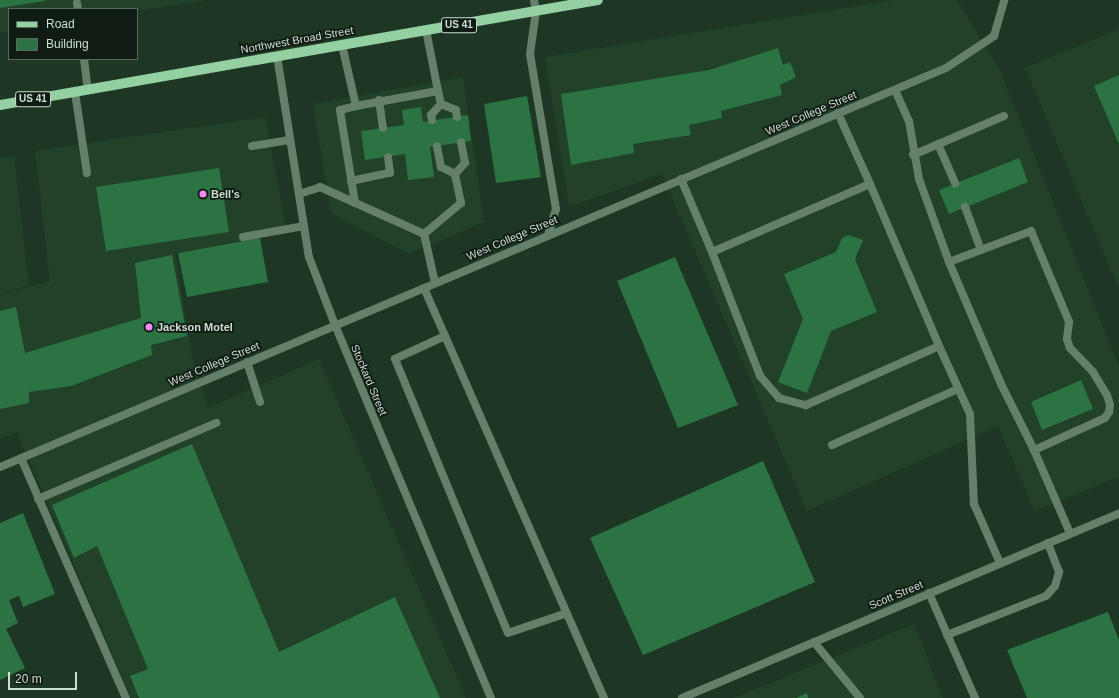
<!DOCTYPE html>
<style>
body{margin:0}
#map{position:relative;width:1119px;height:698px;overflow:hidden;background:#1d3724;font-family:Arial,sans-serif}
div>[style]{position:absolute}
.built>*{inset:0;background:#214129}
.building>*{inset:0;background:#2c7343}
.service>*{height:8px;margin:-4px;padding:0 4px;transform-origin:4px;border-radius:4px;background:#64806a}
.minor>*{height:8px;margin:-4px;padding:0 4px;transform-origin:4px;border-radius:4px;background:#64806a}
.primary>*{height:10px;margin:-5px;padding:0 5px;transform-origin:5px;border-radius:5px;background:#94d0a2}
.dots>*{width:11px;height:11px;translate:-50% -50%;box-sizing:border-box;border:2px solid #101b13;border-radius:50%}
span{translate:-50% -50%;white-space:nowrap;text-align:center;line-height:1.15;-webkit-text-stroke:3.5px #101b13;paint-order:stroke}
.shield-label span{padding:1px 3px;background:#101b13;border:1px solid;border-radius:3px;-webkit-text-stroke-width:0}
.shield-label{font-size:10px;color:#cfded2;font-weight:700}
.street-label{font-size:11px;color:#cfded2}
.poi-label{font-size:11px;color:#cfded2;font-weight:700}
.left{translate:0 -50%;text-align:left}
.legend{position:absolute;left:8px;top:8px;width:130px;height:52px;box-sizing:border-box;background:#101b13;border:1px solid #5c695f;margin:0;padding:5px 7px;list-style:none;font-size:12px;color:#cfded2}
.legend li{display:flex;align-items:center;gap:8px;height:20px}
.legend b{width:20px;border:1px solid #5c695f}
.scale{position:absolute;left:8px;top:672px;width:69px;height:18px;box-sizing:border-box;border:2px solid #cfded2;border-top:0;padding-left:5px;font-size:12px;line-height:14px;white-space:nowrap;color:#cfded2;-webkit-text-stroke:3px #101b13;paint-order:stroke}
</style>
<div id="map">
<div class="built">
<div style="clip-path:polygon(0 0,208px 0,137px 11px,137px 9px,9px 9px,9px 31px,0 33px)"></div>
<div style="clip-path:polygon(895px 0,955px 0,959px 3px,999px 69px,1119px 366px,1119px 477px,1035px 511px,998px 426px,807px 511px,662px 174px,569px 207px,545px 57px)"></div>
<div style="clip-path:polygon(1119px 29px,1119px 289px,1025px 68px)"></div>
<div style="clip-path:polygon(463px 77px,484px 222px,409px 254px,331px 213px,313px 104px)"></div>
<div style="clip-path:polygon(265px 117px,287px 232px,175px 253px,192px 357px,208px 408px,319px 359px,466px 698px,131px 698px,17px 432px,0 439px,0 295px,50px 281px,35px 151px)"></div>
<div style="clip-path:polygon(14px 156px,29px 285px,0 294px,0 158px)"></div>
<div style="clip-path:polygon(914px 624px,943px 698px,734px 698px)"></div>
</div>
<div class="building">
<div style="clip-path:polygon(0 0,45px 0,45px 1px,0 8px)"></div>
<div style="clip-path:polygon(778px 48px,783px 65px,790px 62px,796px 77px,780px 85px,782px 95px,721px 111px,722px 118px,689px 125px,691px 135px,633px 144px,634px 153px,571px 165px,561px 94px,709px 70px)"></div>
<div style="clip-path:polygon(1119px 75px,1119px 144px,1094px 86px)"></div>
<div style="clip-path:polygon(527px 96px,541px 177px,496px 183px,484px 104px)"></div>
<div style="clip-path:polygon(421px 107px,423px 122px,468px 115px,471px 141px,430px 147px,434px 177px,408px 180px,405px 154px,365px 160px,361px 131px,404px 125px,402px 110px)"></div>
<div style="clip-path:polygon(1019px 158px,1028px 182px,949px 214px,939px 190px)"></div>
<div style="clip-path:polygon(219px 168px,229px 232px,106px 251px,96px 187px)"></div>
<div style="clip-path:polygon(848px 235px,863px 240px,855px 259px,877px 312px,831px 331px,807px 393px,778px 382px,803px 319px,784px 274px,836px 252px,842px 238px)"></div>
<div style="clip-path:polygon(260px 238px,268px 282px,187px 297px,178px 253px)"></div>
<div style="clip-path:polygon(172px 255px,187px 336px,151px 345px,152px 355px,71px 386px,29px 392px,29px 403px,0 409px,0 311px,16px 307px,25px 353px,141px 318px,135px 263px)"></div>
<div style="clip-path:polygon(675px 257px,738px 405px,678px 428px,617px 281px)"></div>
<div style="clip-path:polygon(1081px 380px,1093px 409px,1042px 430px,1031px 402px)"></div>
<div style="clip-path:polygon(192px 444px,279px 652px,395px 597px,440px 698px,139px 698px,130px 676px,148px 669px,97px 546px,74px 558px,52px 505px)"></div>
<div style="clip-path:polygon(763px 461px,815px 582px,643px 655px,590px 538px)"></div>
<div style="clip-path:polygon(23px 513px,55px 594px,23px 607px,19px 596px,9px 600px,18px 623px,6px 629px,25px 668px,0 680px,0 523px)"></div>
<div style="clip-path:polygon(1108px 612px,1119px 640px,1119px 698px,1027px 698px,1007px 650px)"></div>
<div style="clip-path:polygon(807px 693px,808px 698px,796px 698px)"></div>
</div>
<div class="service">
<div style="left:534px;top:0;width:11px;rotate:80deg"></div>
<div style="left:536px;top:11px;width:43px;rotate:97.9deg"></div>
<div style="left:530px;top:54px;width:157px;rotate:80.5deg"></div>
<div style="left:556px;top:209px;width:27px;rotate:107deg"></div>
<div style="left:77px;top:3px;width:6px;rotate:81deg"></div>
<div style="left:342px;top:45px;width:63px;rotate:77.1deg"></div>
<div style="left:356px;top:106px;width:83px;rotate:-10.4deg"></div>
<div style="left:438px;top:91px;width:62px;rotate:-101.1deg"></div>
<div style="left:84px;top:59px;width:31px;rotate:83deg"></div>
<div style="left:895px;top:90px;width:34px;rotate:66deg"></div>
<div style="left:909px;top:121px;width:59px;rotate:80.2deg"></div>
<div style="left:919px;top:179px;width:88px;rotate:70.1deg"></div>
<div style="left:949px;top:262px;width:135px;rotate:66.9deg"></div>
<div style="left:1002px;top:386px;width:72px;rotate:63.4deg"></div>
<div style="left:1034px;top:450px;width:90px;rotate:66.6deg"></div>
<div style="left:75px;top:92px;width:82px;rotate:81.6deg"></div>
<div style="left:379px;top:100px;width:28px;rotate:82deg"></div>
<div style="left:441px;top:104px;width:16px;rotate:22deg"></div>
<div style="left:456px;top:110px;width:7px;rotate:82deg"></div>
<div style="left:432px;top:120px;width:5px;rotate:-101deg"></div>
<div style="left:431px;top:115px;width:15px;rotate:-48deg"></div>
<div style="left:441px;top:104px;width:13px;rotate:-103deg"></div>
<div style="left:938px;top:144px;width:43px;rotate:66.4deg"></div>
<div style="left:252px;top:146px;width:38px;rotate:-9deg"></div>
<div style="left:913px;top:155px;width:99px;rotate:-23.2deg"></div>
<div style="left:455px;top:174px;width:15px;rotate:-48deg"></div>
<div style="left:465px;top:163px;width:21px;rotate:-101deg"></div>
<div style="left:681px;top:179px;width:79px;rotate:67deg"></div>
<div style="left:712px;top:252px;width:133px;rotate:68.8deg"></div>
<div style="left:760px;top:376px;width:29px;rotate:49deg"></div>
<div style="left:779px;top:398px;width:28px;rotate:15deg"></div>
<div style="left:806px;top:405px;width:145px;rotate:-23.9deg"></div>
<div style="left:351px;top:181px;width:40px;rotate:-12deg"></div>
<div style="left:390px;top:173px;width:16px;rotate:-97deg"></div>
<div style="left:870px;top:184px;width:176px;rotate:66.9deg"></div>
<div style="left:939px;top:346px;width:75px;rotate:65.5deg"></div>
<div style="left:970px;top:414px;width:90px;rotate:87.5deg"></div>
<div style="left:974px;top:504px;width:64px;rotate:66.2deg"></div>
<div style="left:299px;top:194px;width:22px;rotate:-18deg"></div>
<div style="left:320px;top:187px;width:114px;rotate:24.3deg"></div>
<div style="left:424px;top:234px;width:50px;rotate:77.3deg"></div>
<div style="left:355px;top:203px;width:94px;rotate:-99.2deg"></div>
<div style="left:340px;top:110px;width:16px;rotate:-14deg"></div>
<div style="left:965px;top:207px;width:46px;rotate:69.6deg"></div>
<div style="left:424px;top:234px;width:48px;rotate:-40deg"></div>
<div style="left:461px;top:203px;width:30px;rotate:-102deg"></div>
<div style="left:455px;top:174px;width:16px;rotate:-153deg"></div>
<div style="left:441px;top:167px;width:21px;rotate:-101deg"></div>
<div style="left:243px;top:237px;width:62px;rotate:-10.2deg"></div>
<div style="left:712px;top:252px;width:172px;rotate:-23.3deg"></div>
<div style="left:870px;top:184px;width:78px;rotate:-114.3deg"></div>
<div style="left:949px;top:262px;width:88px;rotate:-20.7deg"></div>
<div style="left:1031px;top:231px;width:99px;rotate:67.3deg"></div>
<div style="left:1069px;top:322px;width:17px;rotate:97deg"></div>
<div style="left:1067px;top:339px;width:9px;rotate:72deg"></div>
<div style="left:1070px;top:348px;width:33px;rotate:46deg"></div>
<div style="left:1093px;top:372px;width:27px;rotate:59deg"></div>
<div style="left:1107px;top:395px;width:10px;rotate:73deg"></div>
<div style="left:1110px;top:405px;width:7px;rotate:98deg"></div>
<div style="left:1109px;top:412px;width:7px;rotate:124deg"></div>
<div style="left:1105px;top:418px;width:78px;rotate:155.7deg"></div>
<div style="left:424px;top:288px;width:448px;rotate:66.3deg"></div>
<div style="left:445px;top:336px;width:55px;rotate:155.3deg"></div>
<div style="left:395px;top:359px;width:296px;rotate:67.6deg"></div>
<div style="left:508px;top:633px;width:62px;rotate:-18.7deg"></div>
<div style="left:247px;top:362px;width:42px;rotate:72deg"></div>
<div style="left:832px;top:445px;width:138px;rotate:-24deg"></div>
<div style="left:21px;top:458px;width:262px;rotate:66.4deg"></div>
<div style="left:38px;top:499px;width:194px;rotate:-23.1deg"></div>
<div style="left:929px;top:593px;width:115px;rotate:66.3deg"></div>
<div style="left:947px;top:635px;width:106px;rotate:-21.5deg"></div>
<div style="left:1046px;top:596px;width:13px;rotate:-48deg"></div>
<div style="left:1055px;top:586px;width:15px;rotate:-74deg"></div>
<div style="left:1059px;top:572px;width:31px;rotate:-111deg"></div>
<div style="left:814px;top:642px;width:72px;rotate:50.6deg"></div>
</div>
<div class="minor">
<div style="left:277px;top:56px;width:204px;rotate:81deg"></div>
<div style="left:309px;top:257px;width:73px;rotate:69.1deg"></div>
<div style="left:335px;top:325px;width:404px;rotate:67.3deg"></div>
<div style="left:0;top:467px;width:1027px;rotate:-22.87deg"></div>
<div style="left:946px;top:68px;width:58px;rotate:-33.7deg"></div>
<div style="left:994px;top:36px;width:37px;rotate:-74deg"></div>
<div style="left:682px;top:698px;width:475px;rotate:-22.9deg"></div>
</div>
<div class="primary">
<div style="left:0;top:105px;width:607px;rotate:-9.96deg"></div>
</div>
<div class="dots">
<div style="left:203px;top:194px;background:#ef8bf6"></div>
<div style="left:149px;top:327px;background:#ef8bf6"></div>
</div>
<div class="shield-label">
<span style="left:459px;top:25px">US 41</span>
<span style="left:33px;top:99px">US 41</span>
</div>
<div class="street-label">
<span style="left:297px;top:40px;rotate:-10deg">Northwest Broad Street</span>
<span style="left:811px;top:113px;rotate:-23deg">West College Street</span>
<span style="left:512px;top:238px;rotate:-23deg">West College Street</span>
<span style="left:214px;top:364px;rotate:-23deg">West College Street</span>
<span style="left:369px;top:380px;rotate:67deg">Stockard Street</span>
<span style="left:896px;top:595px;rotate:-23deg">Scott Street</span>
</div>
<div class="poi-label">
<span class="left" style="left:211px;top:194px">Bell's</span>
<span class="left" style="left:157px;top:327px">Jackson Motel</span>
</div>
<ul class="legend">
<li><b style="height:5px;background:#94d0a2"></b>Road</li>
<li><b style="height:11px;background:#2c7343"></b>Building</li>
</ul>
<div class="scale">20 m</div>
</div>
